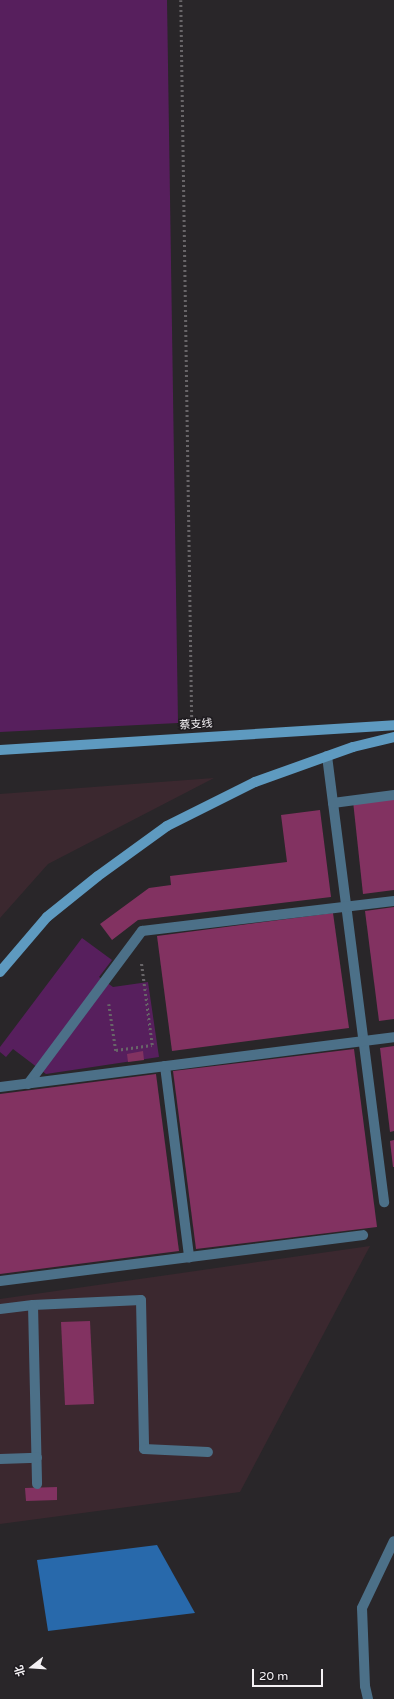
<!DOCTYPE html>
<meta charset="utf-8">
<style>
body{margin:0}
#map{position:relative;width:394px;height:1699px;overflow:hidden;background:#292629;font-family:"Varela Round","Noto Sans SC",sans-serif}
div>[style]{position:absolute}
.industrial>*{inset:0;background:#3b282f}
.green>*{inset:0;background:#571f5d}
.water>*{inset:0;background:#2869ab}
.building>*{inset:0;background:#823261}
.path>*{height:2.5px;margin-top:-1.25px;transform-origin:0;background:repeating-linear-gradient(90deg,#686568 0 2px,transparent 0 5px)}
.lane>*{height:10px;margin:-5px;padding:0 5px;transform-origin:5px;border-radius:5px;background:#4c7088}
.street>*{height:10px;margin:-5px;padding:0 5px;transform-origin:5px;border-radius:5px;background:#4c7088}
.secondary>*{height:10px;margin:-5px;padding:0 5px;transform-origin:5px;border-radius:5px;background:#5e9ac0}
span{translate:-50% -50%;white-space:nowrap;text-align:center;line-height:1.15;-webkit-text-stroke:3px #1f1c20;paint-order:stroke}
.street-label{font-size:11px;color:#f4f1f4}
.north{position:absolute;left:12px;top:1647px;width:40px;height:40px;-webkit-text-stroke:3px #1f1c20;paint-order:stroke;rotate:253deg;font-size:11px;font-weight:700;line-height:16px;text-align:center;color:#f4f1f4}
.north::after{content:'';display:block;margin:auto;width:14px;height:18px;background:#f4f1f4;clip-path:polygon(50% 0,100% 100%,50% 72%,0 100%)}
.scale{position:absolute;left:252px;top:1669px;width:71px;height:18px;box-sizing:border-box;border:2px solid #f4f1f4;border-top:0;padding-left:5px;font-size:12px;line-height:14px;white-space:nowrap;color:#f4f1f4;-webkit-text-stroke:3px #1f1c20;paint-order:stroke}
</style>
<div id="map">
<div class="industrial">
<div style="clip-path:polygon(214px 778px,48px 864px,0 918px,0 794px)"></div>
<div style="clip-path:polygon(370px 1246px,240px 1492px,0 1524px,0 1299px)"></div>
</div>
<div class="green">
<div style="clip-path:polygon(0 0,167px 0,178px 723px,0 732px)"></div>
<div style="clip-path:polygon(82px 938px,112px 960px,99px 977px,113px 987px,148px 982px,159px 1057px,46px 1074px,13px 1049px,6px 1057px,0 1052px,0 1047px)"></div>
</div>
<div class="water">
<div style="clip-path:polygon(157px 1545px,195px 1613px,48px 1631px,37px 1560px)"></div>
</div>
<div class="building">
<div style="clip-path:polygon(394px 797px,394px 890px,363px 894px,353px 801px)"></div>
<div style="clip-path:polygon(320px 810px,331px 897px,138px 920px,112px 940px,100px 924px,149px 888px,171px 885px,170px 876px,287px 862px,281px 815px)"></div>
<div style="clip-path:polygon(394px 907px,394px 1019px,379px 1021px,365px 911px)"></div>
<div style="clip-path:polygon(333px 913px,349px 1028px,172px 1051px,157px 936px)"></div>
<div style="clip-path:polygon(394px 1046px,394px 1131px,390px 1132px,380px 1048px)"></div>
<div style="clip-path:polygon(354px 1049px,377px 1227px,196px 1249px,173px 1071px)"></div>
<div style="clip-path:polygon(143px 1051px,144px 1060px,128px 1062px,127px 1054px)"></div>
<div style="clip-path:polygon(156px 1074px,179px 1251px,0 1274px,0 1094px)"></div>
<div style="clip-path:polygon(394px 1140px,394px 1167px,393px 1167px,390px 1141px)"></div>
<div style="clip-path:polygon(90px 1321px,94px 1404px,65px 1405px,61px 1322px)"></div>
<div style="clip-path:polygon(57px 1487px,57px 1500px,26px 1501px,25px 1488px)"></div>
</div>
<div class="path">
<div style="left:181px;top:0;width:721px;rotate:89.13deg"></div>
<div style="left:109px;top:1004px;width:48px;rotate:81.5deg"></div>
<div style="left:116px;top:1050px;width:36px;rotate:-8deg"></div>
<div style="left:152px;top:1045px;width:84px;rotate:-97.5deg"></div>
</div>
<div class="lane">
<div style="left:327px;top:756px;width:450px;rotate:82.7deg"></div>
<div style="left:333px;top:803px;width:62px;rotate:-7.5deg"></div>
<div style="left:165px;top:1066px;width:193px;rotate:82.8deg"></div>
<div style="left:28px;top:1084px;width:191px;rotate:-53.3deg"></div>
<div style="left:142px;top:931px;width:254px;rotate:-6.8deg"></div>
<div style="left:0;top:1087px;width:397px;rotate:-7.2deg"></div>
<div style="left:0;top:1281px;width:366px;rotate:-7.2deg"></div>
<div style="left:33px;top:1305px;width:108px;rotate:-2.7deg"></div>
<div style="left:141px;top:1300px;width:149px;rotate:88.8deg"></div>
<div style="left:144px;top:1449px;width:64px;rotate:2.7deg"></div>
<div style="left:0;top:1309px;width:33px;rotate:-7deg"></div>
<div style="left:33px;top:1305px;width:179px;rotate:88.7deg"></div>
<div style="left:0;top:1459px;width:37px;rotate:-2deg"></div>
</div>
<div class="street">
<div style="left:368px;top:1699px;width:13px;rotate:-103deg"></div>
<div style="left:365px;top:1686px;width:78px;rotate:-92.2deg"></div>
<div style="left:362px;top:1608px;width:74px;rotate:-64.5deg"></div>
</div>
<div class="secondary">
<div style="left:0;top:750px;width:395px;rotate:-3.6deg"></div>
<div style="left:0;top:972px;width:72px;rotate:-49.5deg"></div>
<div style="left:47px;top:917px;width:65px;rotate:-38.8deg"></div>
<div style="left:98px;top:876px;width:85px;rotate:-35.9deg"></div>
<div style="left:167px;top:826px;width:98px;rotate:-26.6deg"></div>
<div style="left:255px;top:782px;width:104px;rotate:-19.7deg"></div>
<div style="left:353px;top:747px;width:42px;rotate:-13.7deg"></div>
</div>
<div class="street-label">
<span style="left:196px;top:725px;rotate:-4deg">蔡支线</span>
</div>
<div class="north">北</div>
<div class="scale">20 m</div>
</div>
